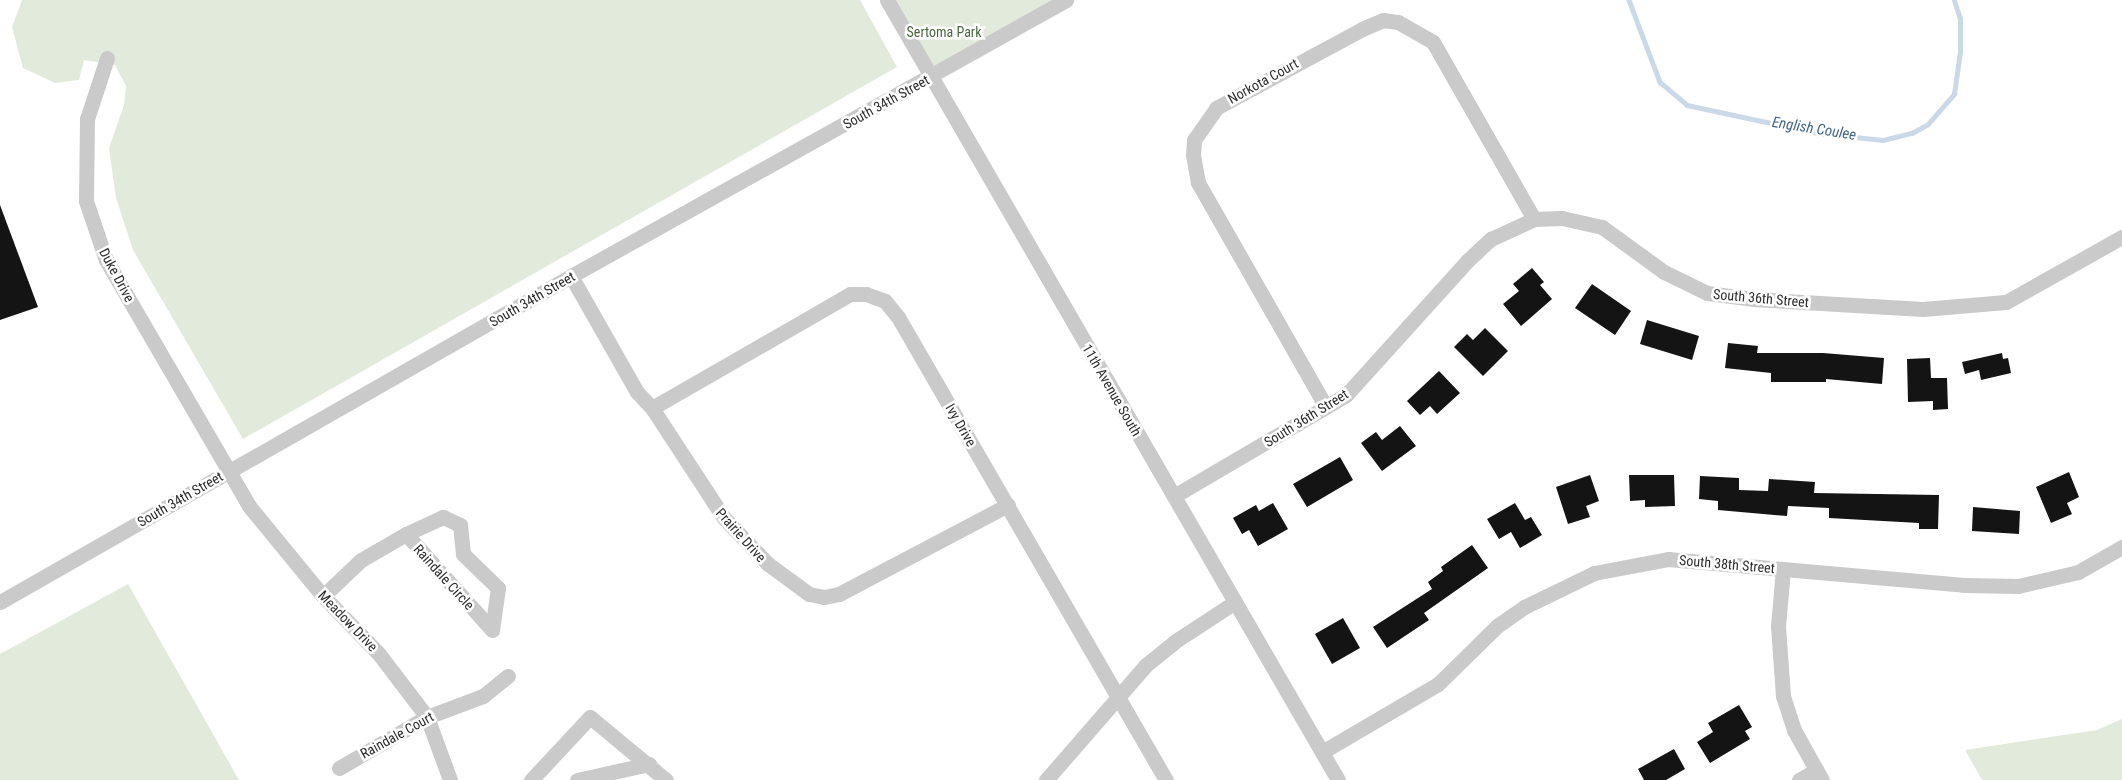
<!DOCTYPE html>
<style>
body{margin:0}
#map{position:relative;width:2122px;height:780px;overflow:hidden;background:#fff;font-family:"Roboto Condensed",sans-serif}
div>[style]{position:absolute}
.green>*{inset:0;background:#e2eadc}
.stream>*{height:4.5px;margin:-2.25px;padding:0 2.25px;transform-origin:2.25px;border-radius:2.25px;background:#cad8e8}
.building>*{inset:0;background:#141414}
.minor>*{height:15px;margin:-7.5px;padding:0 7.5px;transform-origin:7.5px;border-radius:7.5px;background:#cacaca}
span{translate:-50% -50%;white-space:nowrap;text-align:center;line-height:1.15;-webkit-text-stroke:5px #fff;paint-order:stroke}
.park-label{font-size:14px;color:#4c653f}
.street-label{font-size:14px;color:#2d2d2d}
.water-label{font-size:15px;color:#426488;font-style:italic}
</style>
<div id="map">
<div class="green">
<div style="clip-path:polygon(22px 0,860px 0,897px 67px,243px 439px,133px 250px,116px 198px,109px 148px,124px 105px,126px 86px,115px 65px,84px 60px,79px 80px,55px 83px,23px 68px,12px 27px)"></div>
<div style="clip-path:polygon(886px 0,1064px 0,932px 76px)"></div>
<div style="clip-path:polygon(128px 584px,239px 780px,0 780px,0 654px)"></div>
<div style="clip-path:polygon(2122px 719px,2122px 780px,1982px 780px,1965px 750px,2097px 730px)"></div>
</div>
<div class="stream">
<div style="left:1629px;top:0;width:88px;rotate:69.3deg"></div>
<div style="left:1660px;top:82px;width:35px;rotate:40deg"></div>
<div style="left:1687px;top:105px;width:134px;rotate:12.1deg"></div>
<div style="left:1818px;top:133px;width:65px;rotate:6.1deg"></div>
<div style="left:1883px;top:140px;width:30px;rotate:-14deg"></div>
<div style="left:1912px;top:133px;width:18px;rotate:-29deg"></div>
<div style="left:1928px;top:124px;width:40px;rotate:-49deg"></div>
<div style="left:1954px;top:94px;width:42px;rotate:-81.9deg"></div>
<div style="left:1960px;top:52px;width:33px;rotate:-90deg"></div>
<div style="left:1960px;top:19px;width:20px;rotate:-108deg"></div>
</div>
<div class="building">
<div style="clip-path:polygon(0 205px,38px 307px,0 320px)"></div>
<div style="clip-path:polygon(1532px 268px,1544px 282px,1540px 285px,1552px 299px,1521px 326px,1503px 304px,1519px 291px,1513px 284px)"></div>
<div style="clip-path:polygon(1592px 284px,1631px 311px,1615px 335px,1575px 308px)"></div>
<div style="clip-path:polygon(1647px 320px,1699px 336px,1692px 360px,1640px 344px)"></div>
<div style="clip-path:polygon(1485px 328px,1508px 351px,1483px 376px,1454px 347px,1467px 334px,1473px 340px)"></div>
<div style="clip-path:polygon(1728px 343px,1758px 346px,1757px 353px,1823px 353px,1884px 358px,1882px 384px,1826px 379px,1826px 382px,1771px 382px,1771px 373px,1725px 368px)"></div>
<div style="clip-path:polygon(2002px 353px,2003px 359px,2008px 358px,2011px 373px,1981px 380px,1979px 370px,1965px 374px,1962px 362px)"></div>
<div style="clip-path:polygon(1930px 358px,1931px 378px,1947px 378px,1948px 409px,1933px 410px,1933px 401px,1908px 402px,1907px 359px)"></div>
<div style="clip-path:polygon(1439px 371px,1460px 393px,1437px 414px,1430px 406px,1420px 415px,1407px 401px)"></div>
<div style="clip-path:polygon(1400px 426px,1416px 446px,1382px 471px,1361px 443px,1376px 432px,1382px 440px)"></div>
<div style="clip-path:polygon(1340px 457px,1353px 480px,1307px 507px,1293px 484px)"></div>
<div style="clip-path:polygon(2069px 472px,2079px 497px,2067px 503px,2072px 514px,2051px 523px,2036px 487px)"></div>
<div style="clip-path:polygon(1590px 475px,1599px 501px,1586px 506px,1590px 517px,1568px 524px,1556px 487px)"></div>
<div style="clip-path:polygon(1629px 475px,1674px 475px,1675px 506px,1645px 507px,1645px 500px,1630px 501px)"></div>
<div style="clip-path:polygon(1700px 476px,1739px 478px,1739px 490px,1768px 491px,1769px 479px,1815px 482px,1814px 493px,1939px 495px,1938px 529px,1919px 529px,1919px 523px,1829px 518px,1829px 508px,1788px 506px,1787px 516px,1718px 510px,1718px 501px,1699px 499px)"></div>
<div style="clip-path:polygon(1273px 503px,1288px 529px,1258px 546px,1249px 530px,1242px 534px,1233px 518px,1256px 505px,1259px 511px)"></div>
<div style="clip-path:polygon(1515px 503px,1525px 520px,1531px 517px,1542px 535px,1520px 548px,1511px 532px,1499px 539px,1487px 519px)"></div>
<div style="clip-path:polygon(1973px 507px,2020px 511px,2019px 534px,1972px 531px)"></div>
<div style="clip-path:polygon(1472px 545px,1488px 568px,1424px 613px,1429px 620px,1387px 648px,1373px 627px,1432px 589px,1428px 582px,1443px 571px,1441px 567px)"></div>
<div style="clip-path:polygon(1343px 618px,1360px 648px,1332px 664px,1315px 634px)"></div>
<div style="clip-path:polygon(1739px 705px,1752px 727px,1745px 731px,1750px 739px,1710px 763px,1697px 742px,1713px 732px,1708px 723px)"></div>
<div style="clip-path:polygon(1674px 749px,1685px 769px,1666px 780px,1644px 780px,1638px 769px)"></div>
</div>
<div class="minor">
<div style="left:887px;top:0;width:901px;rotate:59.96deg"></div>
<div style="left:107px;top:58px;width:64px;rotate:108.2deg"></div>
<div style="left:87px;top:119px;width:82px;rotate:90.7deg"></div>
<div style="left:86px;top:201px;width:62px;rotate:71.3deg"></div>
<div style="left:106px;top:260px;width:285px;rotate:59.8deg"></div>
<div style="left:249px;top:506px;width:117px;rotate:50.6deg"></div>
<div style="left:323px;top:596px;width:81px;rotate:46deg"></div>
<div style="left:379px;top:654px;width:79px;rotate:52.7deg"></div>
<div style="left:427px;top:717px;width:67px;rotate:69.9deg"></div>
<div style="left:571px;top:276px;width:133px;rotate:60.4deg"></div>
<div style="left:637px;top:392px;width:22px;rotate:47deg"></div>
<div style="left:652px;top:408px;width:131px;rotate:56.8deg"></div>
<div style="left:724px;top:518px;width:64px;rotate:46.3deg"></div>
<div style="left:768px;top:564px;width:51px;rotate:36.2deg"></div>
<div style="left:809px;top:594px;width:15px;rotate:11deg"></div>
<div style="left:824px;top:597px;width:15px;rotate:-11deg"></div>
<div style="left:839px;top:594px;width:191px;rotate:-27.8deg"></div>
<div style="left:1326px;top:407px;width:258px;rotate:-119.7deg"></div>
<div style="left:1198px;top:183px;width:28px;rotate:-100deg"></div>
<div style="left:1193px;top:155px;width:15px;rotate:-86deg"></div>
<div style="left:1194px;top:140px;width:39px;rotate:-55deg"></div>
<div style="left:1216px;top:108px;width:166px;rotate:-28.4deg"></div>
<div style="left:1362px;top:29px;width:23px;rotate:-23deg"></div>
<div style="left:1383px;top:20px;width:15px;rotate:8deg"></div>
<div style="left:1398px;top:22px;width:40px;rotate:29.7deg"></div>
<div style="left:1433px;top:42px;width:204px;rotate:60.3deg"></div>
<div style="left:652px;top:408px;width:228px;rotate:-29.9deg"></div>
<div style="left:850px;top:294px;width:16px"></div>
<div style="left:866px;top:294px;width:20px;rotate:20deg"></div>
<div style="left:885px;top:301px;width:21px;rotate:51deg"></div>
<div style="left:898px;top:317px;width:535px;rotate:59.94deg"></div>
<div style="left:1174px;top:496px;width:199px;rotate:-30.4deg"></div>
<div style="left:1346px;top:395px;width:181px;rotate:-47.9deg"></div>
<div style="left:1467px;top:261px;width:33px;rotate:-43deg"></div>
<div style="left:1491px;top:239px;width:47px;rotate:-24.9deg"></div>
<div style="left:1534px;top:219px;width:28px;rotate:-2deg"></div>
<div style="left:1562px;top:218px;width:41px;rotate:12.7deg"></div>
<div style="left:1602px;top:227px;width:77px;rotate:36deg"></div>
<div style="left:1664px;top:272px;width:48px;rotate:26deg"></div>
<div style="left:1707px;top:293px;width:46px;rotate:7.4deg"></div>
<div style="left:1753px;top:299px;width:170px;rotate:3.4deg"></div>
<div style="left:1923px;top:309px;width:83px;rotate:-4.8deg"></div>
<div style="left:2006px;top:302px;width:133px;rotate:-29.3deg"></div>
<div style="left:406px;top:534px;width:41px;rotate:-24.7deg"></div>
<div style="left:443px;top:517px;width:19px;rotate:25deg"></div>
<div style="left:460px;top:525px;width:29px;rotate:84deg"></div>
<div style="left:463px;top:554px;width:49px;rotate:44.2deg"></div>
<div style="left:498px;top:588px;width:42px;rotate:98.1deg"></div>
<div style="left:1783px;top:569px;width:57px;rotate:95deg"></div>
<div style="left:1778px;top:626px;width:70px;rotate:85.9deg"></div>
<div style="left:1783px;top:696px;width:36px;rotate:72deg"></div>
<div style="left:1794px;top:730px;width:57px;rotate:60.8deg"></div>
<div style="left:323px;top:596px;width:52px;rotate:-43.5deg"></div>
<div style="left:361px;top:560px;width:52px;rotate:-30deg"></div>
<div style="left:406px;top:534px;width:129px;rotate:48.1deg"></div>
<div style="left:0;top:602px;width:658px;rotate:-29.72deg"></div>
<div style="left:571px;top:276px;width:567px;rotate:-29.14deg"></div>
<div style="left:1322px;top:752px;width:134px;rotate:-30.4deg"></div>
<div style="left:1438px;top:684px;width:83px;rotate:-44.5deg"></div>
<div style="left:1497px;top:626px;width:33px;rotate:-35deg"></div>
<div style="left:1524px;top:607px;width:78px;rotate:-25.9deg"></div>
<div style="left:1594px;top:573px;width:75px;rotate:-10.7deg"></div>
<div style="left:1668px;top:559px;width:297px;rotate:5deg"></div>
<div style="left:1964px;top:585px;width:54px;rotate:1.1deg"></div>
<div style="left:2018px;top:586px;width:62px;rotate:-13.1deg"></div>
<div style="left:2078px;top:572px;width:51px;rotate:-29.6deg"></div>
<div style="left:339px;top:768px;width:102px;rotate:-30.1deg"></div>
<div style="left:427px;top:717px;width:60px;rotate:-20.6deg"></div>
<div style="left:483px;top:696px;width:32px;rotate:-39deg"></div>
<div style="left:531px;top:780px;width:86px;rotate:-46.9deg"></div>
<div style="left:590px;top:717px;width:99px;rotate:39.7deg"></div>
<div style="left:577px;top:780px;width:74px;rotate:-12.5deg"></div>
<div style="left:1046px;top:780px;width:152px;rotate:-49deg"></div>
<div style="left:1146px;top:665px;width:36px;rotate:-39deg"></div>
<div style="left:1174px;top:642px;width:73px;rotate:-33.3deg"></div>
<div style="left:1799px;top:780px;width:20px;rotate:-30deg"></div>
</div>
<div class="park-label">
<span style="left:944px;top:32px">Sertoma Park</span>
</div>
<div class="street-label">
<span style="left:1263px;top:81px;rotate:-29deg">Norkota Court</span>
<span style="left:886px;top:102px;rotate:-29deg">South 34th Street</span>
<span style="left:117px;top:275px;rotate:62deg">Duke Drive</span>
<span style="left:1761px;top:298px;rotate:5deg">South 36th Street</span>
<span style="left:532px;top:299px;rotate:-30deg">South 34th Street</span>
<span style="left:1112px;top:390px;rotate:60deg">11th Avenue South</span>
<span style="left:1306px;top:418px;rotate:-32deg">South 36th Street</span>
<span style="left:961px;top:425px;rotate:60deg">Ivy Drive</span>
<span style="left:180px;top:499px;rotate:-30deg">South 34th Street</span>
<span style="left:741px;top:535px;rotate:48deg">Prairie Drive</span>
<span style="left:1727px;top:564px;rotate:5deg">South 38th Street</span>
<span style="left:444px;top:577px;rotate:48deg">Raindale Circle</span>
<span style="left:348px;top:621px;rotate:46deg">Meadow Drive</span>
<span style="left:397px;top:735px;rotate:-29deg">Raindale Court</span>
</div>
<div class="water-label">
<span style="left:1814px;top:129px;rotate:9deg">English Coulee</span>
</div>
</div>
